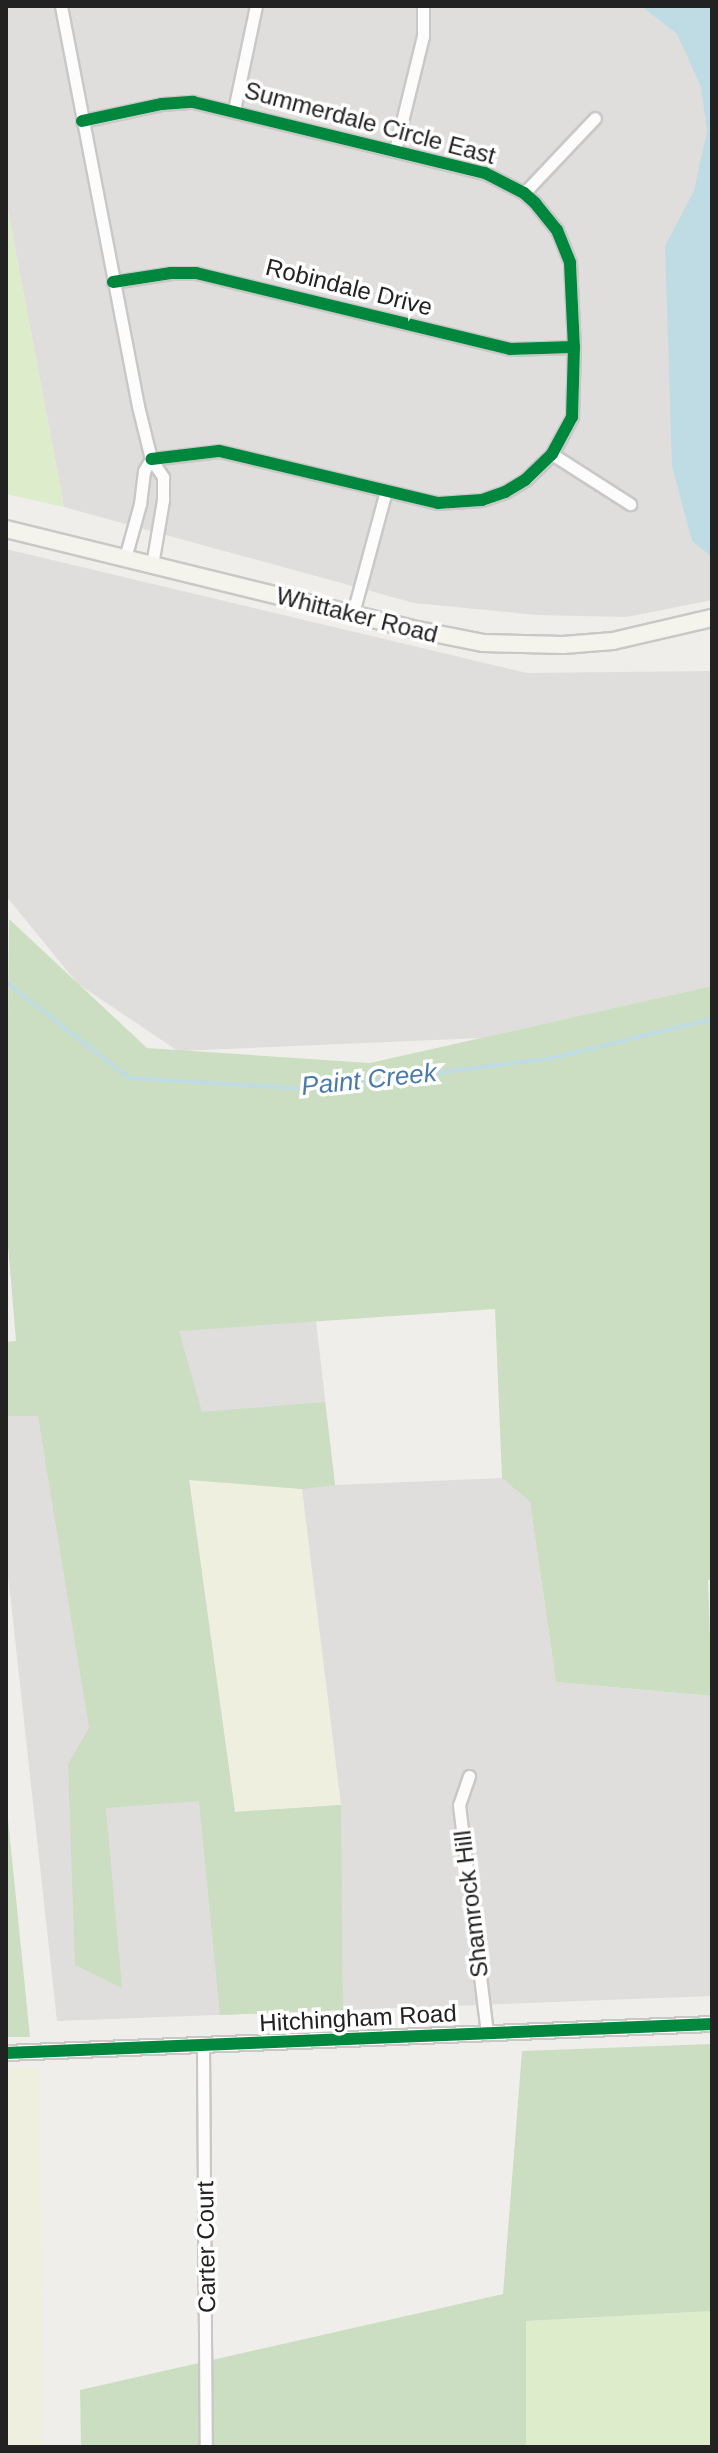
<!DOCTYPE html>
<style>
body{margin:0}
#map{position:relative;width:718px;height:2453px;overflow:hidden;background:#f0eeeb;font-family:Helvetica,sans-serif}
div>[style]{position:absolute}
.residential>*{inset:0;background:#dfdedc}
.farmland>*{inset:0;background:#efefdf}
.grass>*{inset:0;background:#ddeccb}
.forest>*{inset:0;background:#cbdec1}
.water>*{inset:0;background:#bfdbe3}
.stream>*{height:4px;margin:-2px;padding:0 2px;transform-origin:2px;border-radius:2px;background:#bfdbe3}
.roads{filter:drop-shadow(2px 0 #c9c8c7) drop-shadow(-2px 0 #c9c8c7) drop-shadow(0 2px #c9c8c7) drop-shadow(0 -2px #c9c8c7)}
.minor>*{height:11px;margin:-5.5px;padding:0 5.5px;transform-origin:5.5px;border-radius:5.5px;background:#fdfcfc}
.tertiary>*{height:14px;margin:-7px;padding:0 7px;transform-origin:7px;border-radius:7px;background:#fdfcfc}
.secondary>*{height:16px;margin:-8px;padding:0 8px;transform-origin:8px;border-radius:8px;background:#f4f4ed}
.cycleway>*{height:12px;margin:-6px;padding:0 6px;transform-origin:6px;border-radius:6px;background:#00873e}
span{translate:-50% -50%;white-space:nowrap;text-align:center;line-height:1.15;-webkit-text-stroke:7px #fff;paint-order:stroke}
.street-label{font-size:24px;color:#222}
.water-label{font-size:26px;color:#4a7aab;font-style:italic}
.frame{position:absolute;inset:0;border:8px solid #222;pointer-events:none}
</style>
<div id="map">
<div class="residential">
<div style="clip-path:polygon(6px 6px,712px 6px,712px 600px,627px 617px,537px 615px,414px 603px,64px 507px,6px 201px)"></div>
<div style="clip-path:polygon(6px 549px,527px 673px,712px 671px,712px 986px,482px 1038px,178px 1051px,78px 984px,6px 896px)"></div>
<div style="clip-path:polygon(316px 1321px,335px 1485px,502px 1478px,530px 1502px,556px 1682px,712px 1696px,712px 1996px,57px 2021px,6px 1557px,6px 1342px)"></div>
</div>
<div class="farmland">
<div style="clip-path:polygon(189px 1479px,302px 1489px,341px 1805px,235px 1812px)"></div>
<div style="clip-path:polygon(40px 2068px,43px 2447px,6px 2447px,6px 2069px)"></div>
</div>
<div class="grass">
<div style="clip-path:polygon(6px 201px,64px 507px,6px 494px)"></div>
<div style="clip-path:polygon(712px 2311px,712px 2447px,526px 2447px,526px 2321px)"></div>
</div>
<div class="forest">
<div style="clip-path:polygon(9px 919px,147px 1048px,370px 1063px,712px 986px,712px 1580px,708px 1580px,712px 1696px,556px 1682px,530px 1502px,502px 1478px,495px 1309px,179px 1331px,202px 1412px,325px 1402px,335px 1485px,302px 1489px,189px 1480px,235px 1812px,341px 1805px,343px 2010px,220px 2015px,199px 1801px,106px 1808px,122px 1988px,75px 1965px,68px 1764px,89px 1728px,38px 1416px,6px 1416px,6px 1342px,16px 1341px,6px 1221px)"></div>
<div style="clip-path:polygon(6px 1799px,30px 2037px,6px 2037px)"></div>
<div style="clip-path:polygon(712px 2044px,712px 2311px,526px 2321px,526px 2447px,81px 2447px,80px 2390px,503px 2294px,522px 2051px)"></div>
</div>
<div class="water">
<div style="clip-path:polygon(641px 6px,712px 6px,712px 557px,692px 541px,672px 466px,665px 246px,694px 191px,707px 131px,701px 87px,677px 34px)"></div>
</div>
<div class="stream">
<div style="left:6px;top:982px;width:156px;rotate:38deg"></div>
<div style="left:129px;top:1078px;width:182px;rotate:3.5deg"></div>
<div style="left:311px;top:1089px;width:243px;rotate:-7.3deg"></div>
<div style="left:552px;top:1058px;width:165px;rotate:-13.7deg"></div>
</div>
<div class="roads">
<div class="minor">
<div style="left:61px;top:6px;width:407px;rotate:79.1deg"></div>
<div style="left:138px;top:406px;width:55px;rotate:76.2deg"></div>
<div style="left:151px;top:459px;width:22px;rotate:56deg"></div>
<div style="left:163px;top:477px;width:23px;rotate:90deg"></div>
<div style="left:163px;top:500px;width:66px;rotate:99.6deg"></div>
<div style="left:234px;top:110px;width:106px;rotate:-78.1deg"></div>
<div style="left:82px;top:121px;width:82px;rotate:-12deg"></div>
<div style="left:162px;top:104px;width:31px;rotate:-4deg"></div>
<div style="left:193px;top:102px;width:301px;rotate:13.7deg"></div>
<div style="left:485px;top:173px;width:44px;rotate:27.1deg"></div>
<div style="left:524px;top:193px;width:15px;rotate:42deg"></div>
<div style="left:535px;top:203px;width:35px;rotate:51deg"></div>
<div style="left:557px;top:230px;width:35px;rotate:68deg"></div>
<div style="left:570px;top:263px;width:84px;rotate:87.3deg"></div>
<div style="left:574px;top:347px;width:70px;rotate:91.6deg"></div>
<div style="left:572px;top:417px;width:42px;rotate:118.4deg"></div>
<div style="left:552px;top:454px;width:37px;rotate:136deg"></div>
<div style="left:525px;top:480px;width:23px;rotate:149deg"></div>
<div style="left:505px;top:492px;width:24px;rotate:161deg"></div>
<div style="left:482px;top:500px;width:44px;rotate:176.1deg"></div>
<div style="left:438px;top:503px;width:225px;rotate:-166.6deg"></div>
<div style="left:219px;top:451px;width:68px;rotate:173.3deg"></div>
<div style="left:395px;top:150px;width:117px;rotate:-76.2deg"></div>
<div style="left:423px;top:36px;width:30px;rotate:-90deg"></div>
<div style="left:524px;top:193px;width:103px;rotate:-46.6deg"></div>
<div style="left:113px;top:282px;width:59px;rotate:-8.8deg"></div>
<div style="left:171px;top:273px;width:25px"></div>
<div style="left:196px;top:273px;width:323px;rotate:13.6deg"></div>
<div style="left:510px;top:349px;width:64px;rotate:-1.8deg"></div>
<div style="left:552px;top:454px;width:93px;rotate:32.7deg"></div>
<div style="left:125px;top:558px;width:56px;rotate:-74.5deg"></div>
<div style="left:140px;top:504px;width:33px;rotate:-83deg"></div>
<div style="left:144px;top:471px;width:14px;rotate:-60deg"></div>
<div style="left:353px;top:613px;width:126px;rotate:-74.9deg"></div>
<div style="left:469px;top:1776px;width:31px;rotate:109deg"></div>
<div style="left:459px;top:1805px;width:231px;rotate:83deg"></div>
<div style="left:203px;top:2047px;width:400px;rotate:89.6deg"></div>
</div>
<div class="tertiary">
<div style="left:6px;top:2053px;width:707px;rotate:-2.35deg"></div>
</div>
<div class="secondary">
<div style="left:6px;top:529px;width:414px;rotate:13.8deg"></div>
<div style="left:408px;top:628px;width:76px;rotate:11.3deg"></div>
<div style="left:483px;top:643px;width:80px;rotate:1.4deg"></div>
<div style="left:563px;top:645px;width:50px;rotate:-4.6deg"></div>
<div style="left:613px;top:641px;width:102px;rotate:-13.1deg"></div>
</div>
</div>
<div class="cycleway">
<div style="left:82px;top:121px;width:82px;rotate:-12deg"></div>
<div style="left:162px;top:104px;width:31px;rotate:-4deg"></div>
<div style="left:193px;top:102px;width:301px;rotate:13.7deg"></div>
<div style="left:485px;top:173px;width:44px;rotate:27.1deg"></div>
<div style="left:524px;top:193px;width:15px;rotate:42deg"></div>
<div style="left:535px;top:203px;width:35px;rotate:51deg"></div>
<div style="left:557px;top:230px;width:35px;rotate:68deg"></div>
<div style="left:570px;top:263px;width:84px;rotate:87.3deg"></div>
<div style="left:574px;top:347px;width:70px;rotate:91.6deg"></div>
<div style="left:572px;top:417px;width:42px;rotate:118.4deg"></div>
<div style="left:552px;top:454px;width:37px;rotate:136deg"></div>
<div style="left:525px;top:480px;width:23px;rotate:149deg"></div>
<div style="left:505px;top:492px;width:24px;rotate:161deg"></div>
<div style="left:482px;top:500px;width:44px;rotate:176.1deg"></div>
<div style="left:438px;top:503px;width:225px;rotate:-166.6deg"></div>
<div style="left:219px;top:451px;width:68px;rotate:173.3deg"></div>
<div style="left:113px;top:282px;width:59px;rotate:-8.8deg"></div>
<div style="left:171px;top:273px;width:25px"></div>
<div style="left:196px;top:273px;width:323px;rotate:13.6deg"></div>
<div style="left:510px;top:349px;width:64px;rotate:-1.8deg"></div>
<div style="left:6px;top:2053px;width:707px;rotate:-2.35deg"></div>
</div>
<div class="street-label">
<span style="left:370px;top:123px;rotate:15deg">Summerdale Circle East</span>
<span style="left:349px;top:287px;rotate:14deg">Robindale Drive</span>
<span style="left:357px;top:615px;rotate:14deg">Whittaker Road</span>
<span style="left:471px;top:1904px;rotate:-97deg">Shamrock Hill</span>
<span style="left:358px;top:2018px;rotate:-3deg">Hitchingham Road</span>
<span style="left:206px;top:2247px;rotate:-91deg">Carter Court</span>
</div>
<div class="water-label">
<span style="left:369px;top:1080px;rotate:-6deg">Paint Creek</span>
</div>
<div class="frame"></div>
</div>
